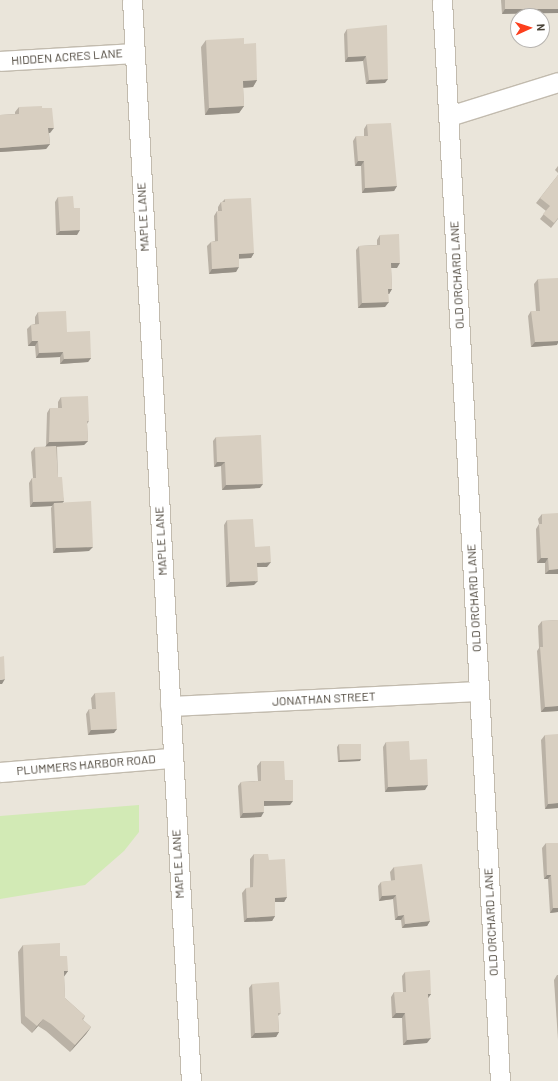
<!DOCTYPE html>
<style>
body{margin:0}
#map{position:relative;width:558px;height:1081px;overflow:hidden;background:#f6f3ec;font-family:Barlow,sans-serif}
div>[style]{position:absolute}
.residential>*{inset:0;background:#eae5da}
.green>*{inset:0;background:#d2eab5}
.roads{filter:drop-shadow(1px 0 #c2bbae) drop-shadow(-1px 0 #c2bbae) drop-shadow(0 1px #c2bbae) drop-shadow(0 -1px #c2bbae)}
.minor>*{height:19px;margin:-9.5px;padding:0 9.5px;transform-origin:9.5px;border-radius:9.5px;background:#fff}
.wall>*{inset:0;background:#bab2a6}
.shaded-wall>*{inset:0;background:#979187}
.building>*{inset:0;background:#d8cfc1}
span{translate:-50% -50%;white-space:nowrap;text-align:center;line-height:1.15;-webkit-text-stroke:3.5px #fff;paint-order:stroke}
.street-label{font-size:12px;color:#4b4439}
.north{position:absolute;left:510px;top:8px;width:40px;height:40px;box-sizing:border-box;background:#fff;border:1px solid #b7b4b0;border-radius:50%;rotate:87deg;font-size:11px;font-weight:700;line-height:16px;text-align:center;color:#4b4439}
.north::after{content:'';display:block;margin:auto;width:14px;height:18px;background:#fc3f1d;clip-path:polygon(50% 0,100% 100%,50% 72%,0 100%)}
</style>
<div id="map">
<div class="residential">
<div style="clip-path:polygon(evenodd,0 0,558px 0,558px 1081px,0 1081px,0 0,518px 16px,542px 16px,542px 40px,518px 40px,518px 16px)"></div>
</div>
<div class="green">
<div style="clip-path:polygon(139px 805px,139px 832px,124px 851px,85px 885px,0 899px,0 816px)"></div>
</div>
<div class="roads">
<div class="minor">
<div style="left:132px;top:0;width:1083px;rotate:86.88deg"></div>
<div style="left:442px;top:0;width:1083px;rotate:86.93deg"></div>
<div style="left:0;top:61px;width:134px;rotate:-3.4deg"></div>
<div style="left:449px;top:116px;width:114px;rotate:-17.3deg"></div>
<div style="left:170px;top:706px;width:309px;rotate:-2.8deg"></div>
<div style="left:0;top:772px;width:173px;rotate:-4.7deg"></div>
</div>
</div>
<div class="wall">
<div style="clip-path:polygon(501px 0,558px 0,502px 14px)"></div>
<div style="clip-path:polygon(347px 29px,385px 83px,366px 84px,363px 61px,345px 62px,344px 34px)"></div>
<div style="clip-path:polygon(206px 40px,244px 44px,257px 80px,253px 87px,243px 88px,244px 106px,239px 113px,205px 115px,201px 47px)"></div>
<div style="clip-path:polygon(19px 107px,42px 108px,50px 133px,49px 133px,50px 144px,46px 149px,0 152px,0 115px,15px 114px,15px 112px)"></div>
<div style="clip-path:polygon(367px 124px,397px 186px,394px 191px,362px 193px,361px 166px,355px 166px,353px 141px,356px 136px,364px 136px,364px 129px)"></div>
<div style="clip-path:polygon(558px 166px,558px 173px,555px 170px)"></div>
<div style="clip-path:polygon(558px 175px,558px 219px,551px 228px,540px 219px,546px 211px,536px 203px)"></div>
<div style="clip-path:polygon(58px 197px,74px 208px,77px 235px,56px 235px,55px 202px)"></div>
<div style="clip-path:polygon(225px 199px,254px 253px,251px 258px,239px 258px,236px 272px,209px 274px,207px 246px,211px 242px,215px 241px,214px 216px,217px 211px,218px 211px,218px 207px,221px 202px,222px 202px)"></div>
<div style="clip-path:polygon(380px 235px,397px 268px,391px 268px,392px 289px,389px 294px,388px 294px,385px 307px,358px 308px,356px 250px,359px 246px,377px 245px,377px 240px)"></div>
<div style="clip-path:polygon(538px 279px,557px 345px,531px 347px,528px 316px,531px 311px,536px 311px,534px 284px)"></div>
<div style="clip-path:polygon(38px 312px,67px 332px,91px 358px,88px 362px,60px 364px,60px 357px,36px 358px,35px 346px,28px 346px,27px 329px,31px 325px,35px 324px,35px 317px)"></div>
<div style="clip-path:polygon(61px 397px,89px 421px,87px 424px,88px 441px,84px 445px,57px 447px,58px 477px,64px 501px,62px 503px,89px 551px,53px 553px,51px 508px,52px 506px,30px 507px,29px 483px,32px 478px,33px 478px,31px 452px,35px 447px,46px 447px,47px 413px,50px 408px,58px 408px,58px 402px)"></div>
<div style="clip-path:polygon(216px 437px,260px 488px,222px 490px,221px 466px,214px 467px,213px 441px)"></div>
<div style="clip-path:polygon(542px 514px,558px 574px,545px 574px,545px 563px,537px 563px,536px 529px,539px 524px,538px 519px)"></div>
<div style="clip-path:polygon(227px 520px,255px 547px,267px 567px,257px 567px,254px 585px,226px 587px,224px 525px)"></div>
<div style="clip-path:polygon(558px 620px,558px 711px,541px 712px,537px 651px,539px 648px,538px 626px,542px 621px)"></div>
<div style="clip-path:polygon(95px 693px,114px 733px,88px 735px,86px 714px,89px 709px,92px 709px,91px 698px)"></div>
<div style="clip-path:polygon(545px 735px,558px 808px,545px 809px,541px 740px)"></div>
<div style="clip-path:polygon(386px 742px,410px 760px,425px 790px,385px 792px,383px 747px)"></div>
<div style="clip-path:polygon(339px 744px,360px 761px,338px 762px,337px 747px)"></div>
<div style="clip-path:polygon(261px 761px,285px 780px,290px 805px,264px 806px,261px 817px,240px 818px,238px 786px,241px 782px,258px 781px,257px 766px)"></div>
<div style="clip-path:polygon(546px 843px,558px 843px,558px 912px,550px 913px,548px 879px,544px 879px,542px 848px)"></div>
<div style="clip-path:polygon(254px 854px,269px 860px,287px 897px,284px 902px,275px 902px,275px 916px,272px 921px,244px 922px,242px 893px,246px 888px,250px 888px,250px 859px)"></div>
<div style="clip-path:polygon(394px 867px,430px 921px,427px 926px,402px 928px,401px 920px,395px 920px,393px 899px,379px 901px,378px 886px,381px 882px,391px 881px,390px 872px)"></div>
<div style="clip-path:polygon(23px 945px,60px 956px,68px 971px,64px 976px,65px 998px,85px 1016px,83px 1020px,91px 1027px,86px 1034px,70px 1052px,46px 1031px,38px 1026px,32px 1033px,21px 1023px,18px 952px)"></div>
<div style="clip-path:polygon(405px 972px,431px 994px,428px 998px,427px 1043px,403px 1045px,402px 1018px,392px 1018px,391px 997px,394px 992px,403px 992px,402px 976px)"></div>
<div style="clip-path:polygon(557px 975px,558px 975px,558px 1040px,554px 980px)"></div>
<div style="clip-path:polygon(252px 984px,281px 1013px,278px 1016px,279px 1032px,276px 1037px,251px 1038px,249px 988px)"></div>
</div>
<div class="shaded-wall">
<div style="clip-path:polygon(505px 9px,558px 9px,558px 13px,502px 14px)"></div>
<div style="clip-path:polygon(366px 56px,363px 61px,345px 62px,348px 57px)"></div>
<div style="clip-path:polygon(388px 79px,385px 83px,366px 84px,369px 80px)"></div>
<div style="clip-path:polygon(257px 80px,253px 87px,238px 88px,243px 81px)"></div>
<div style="clip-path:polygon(244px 106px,239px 113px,205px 115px,209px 108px)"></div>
<div style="clip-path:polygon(48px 128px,54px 128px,50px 133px,45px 133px)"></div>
<div style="clip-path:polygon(50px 144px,46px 149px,0 152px,0 148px)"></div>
<div style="clip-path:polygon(358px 161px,364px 161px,361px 166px,355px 166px)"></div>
<div style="clip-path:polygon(397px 186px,394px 191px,362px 193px,365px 188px)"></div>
<div style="clip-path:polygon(80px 230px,77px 235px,56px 235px,60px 231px)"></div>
<div style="clip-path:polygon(254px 253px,251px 258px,235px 259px,239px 254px)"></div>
<div style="clip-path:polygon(391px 263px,400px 263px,397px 268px,388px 268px)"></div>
<div style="clip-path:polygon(239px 267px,236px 272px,209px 274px,212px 269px)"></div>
<div style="clip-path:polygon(388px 289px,392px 289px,389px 294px,385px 294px)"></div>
<div style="clip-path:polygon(389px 302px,385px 307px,358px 308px,362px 303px)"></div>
<div style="clip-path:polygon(32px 341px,38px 341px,35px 346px,28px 346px)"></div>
<div style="clip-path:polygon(558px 341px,558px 343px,557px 345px,531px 347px,535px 342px)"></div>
<div style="clip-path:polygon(63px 352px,60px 357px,36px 358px,39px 353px)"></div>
<div style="clip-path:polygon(91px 358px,88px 362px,60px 364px,64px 359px)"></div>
<div style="clip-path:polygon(88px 441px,84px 445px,45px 447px,49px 442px)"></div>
<div style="clip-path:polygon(217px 462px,225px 462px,221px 466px,214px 467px)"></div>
<div style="clip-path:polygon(263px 484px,260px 488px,222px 490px,226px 485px)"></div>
<div style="clip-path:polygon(64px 501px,61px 505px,54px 503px,52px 506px,30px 507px,33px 502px)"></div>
<div style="clip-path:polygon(93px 547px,89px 551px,53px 553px,56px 548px)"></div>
<div style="clip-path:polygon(541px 558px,548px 558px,545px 563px,537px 563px)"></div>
<div style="clip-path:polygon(271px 562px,267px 567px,254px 567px,257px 563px)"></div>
<div style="clip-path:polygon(558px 569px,558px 574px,545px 574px,549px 570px)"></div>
<div style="clip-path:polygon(258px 581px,254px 585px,226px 587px,230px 582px)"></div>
<div style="clip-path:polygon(5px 679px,2px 684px,0 684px,0 680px)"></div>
<div style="clip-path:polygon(558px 706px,558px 711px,541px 712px,545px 707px)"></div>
<div style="clip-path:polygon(117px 729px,114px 733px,88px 735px,91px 730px)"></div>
<div style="clip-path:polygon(361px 759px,360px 761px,338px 762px,340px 760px)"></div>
<div style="clip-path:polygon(428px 785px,425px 790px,385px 792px,388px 787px)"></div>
<div style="clip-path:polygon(264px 801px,293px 801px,290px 805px,260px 806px)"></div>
<div style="clip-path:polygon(558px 803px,558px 808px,545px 809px,548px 804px)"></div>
<div style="clip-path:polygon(264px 812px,261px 817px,240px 818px,243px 813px)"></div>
<div style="clip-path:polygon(547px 875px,551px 875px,548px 879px,544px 879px)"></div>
<div style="clip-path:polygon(396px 895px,393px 899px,379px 901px,382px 896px)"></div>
<div style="clip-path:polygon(287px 897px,284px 902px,271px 902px,275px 898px)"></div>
<div style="clip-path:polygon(553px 908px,558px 908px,558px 912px,550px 913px)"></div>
<div style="clip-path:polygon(404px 915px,401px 920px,395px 920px,398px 916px)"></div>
<div style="clip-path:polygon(275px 916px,272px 921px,244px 922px,247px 918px)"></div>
<div style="clip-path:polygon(430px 921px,427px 926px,402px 928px,405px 924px)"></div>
<div style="clip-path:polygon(64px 971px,68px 971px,63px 978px)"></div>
<div style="clip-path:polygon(428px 994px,431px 994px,428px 998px)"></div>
<div style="clip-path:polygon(396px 1013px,405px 1013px,402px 1018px,392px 1018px)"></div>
<div style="clip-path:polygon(43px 1019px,38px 1026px,32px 1033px,37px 1026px)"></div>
<div style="clip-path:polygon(91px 1027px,86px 1034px,70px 1052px,75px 1045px)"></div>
<div style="clip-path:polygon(279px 1032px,276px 1037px,251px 1038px,255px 1033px)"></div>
<div style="clip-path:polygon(431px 1038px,427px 1043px,403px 1045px,407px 1040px)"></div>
</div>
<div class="building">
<div style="clip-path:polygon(505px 0,558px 0,558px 9px,505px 9px)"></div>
<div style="clip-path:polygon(387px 25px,388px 79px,369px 80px,366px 56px,348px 57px,347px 29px)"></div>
<div style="clip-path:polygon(244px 38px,244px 44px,256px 43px,257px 80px,243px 81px,244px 106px,209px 108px,206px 40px)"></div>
<div style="clip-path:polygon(42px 106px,42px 108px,52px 108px,54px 128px,48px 128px,50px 144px,0 148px,0 115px,19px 114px,19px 107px)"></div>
<div style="clip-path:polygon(391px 123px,397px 186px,365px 188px,364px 161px,358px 161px,356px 136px,368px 136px,367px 124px)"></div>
<div style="clip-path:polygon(558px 175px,558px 218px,554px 223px,543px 214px,550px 206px,540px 198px)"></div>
<div style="clip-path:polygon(73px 196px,74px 208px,80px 208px,80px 230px,60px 231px,58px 197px)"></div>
<div style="clip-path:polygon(251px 198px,254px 253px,239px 254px,239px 267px,212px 269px,211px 242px,218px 241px,217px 211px,222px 211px,221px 202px,225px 202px,225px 199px)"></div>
<div style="clip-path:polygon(399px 234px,400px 263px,391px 263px,392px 289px,388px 289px,389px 302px,362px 303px,359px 246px,380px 245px,380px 235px)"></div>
<div style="clip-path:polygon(558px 278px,558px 341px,535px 342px,531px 311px,540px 311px,538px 279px)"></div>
<div style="clip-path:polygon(66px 311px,67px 332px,90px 331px,91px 358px,64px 359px,63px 352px,39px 353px,38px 341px,32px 341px,31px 325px,39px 324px,38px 312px)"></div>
<div style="clip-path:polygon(88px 396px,89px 421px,87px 421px,88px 441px,49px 442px,50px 408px,62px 408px,61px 397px)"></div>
<div style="clip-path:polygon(261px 435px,263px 484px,226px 485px,225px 462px,217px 462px,216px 437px)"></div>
<div style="clip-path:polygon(56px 446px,58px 477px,62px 477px,64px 501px,33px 502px,32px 478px,36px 478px,35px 447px)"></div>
<div style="clip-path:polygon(91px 501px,93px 547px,56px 548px,54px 503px)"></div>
<div style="clip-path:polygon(558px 513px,558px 569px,549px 570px,548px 558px,541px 558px,539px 524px,542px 524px,542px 514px)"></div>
<div style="clip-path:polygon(253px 519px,255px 547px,270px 546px,271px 562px,257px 563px,258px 581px,230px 582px,227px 520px)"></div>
<div style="clip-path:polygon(558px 620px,558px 706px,545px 707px,540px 647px,543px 647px,542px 621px)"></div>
<div style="clip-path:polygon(4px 656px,5px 679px,0 680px,0 657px)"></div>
<div style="clip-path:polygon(115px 692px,117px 729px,91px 730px,89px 709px,96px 709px,95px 693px)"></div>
<div style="clip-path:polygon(558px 734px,558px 803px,548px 804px,545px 735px)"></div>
<div style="clip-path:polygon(409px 741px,410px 760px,427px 759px,428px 785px,388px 787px,386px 742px)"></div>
<div style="clip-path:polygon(339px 744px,361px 744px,361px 759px,340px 760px)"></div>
<div style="clip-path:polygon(261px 761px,284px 761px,285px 780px,293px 780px,293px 801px,264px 801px,264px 812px,243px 813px,241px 782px,261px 781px)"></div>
<div style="clip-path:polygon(546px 843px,558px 843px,558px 908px,553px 908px,551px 875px,547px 875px)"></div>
<div style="clip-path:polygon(254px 854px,268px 854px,269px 860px,285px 859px,287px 897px,275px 898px,275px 916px,247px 918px,246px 888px,253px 887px)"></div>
<div style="clip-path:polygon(422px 864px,430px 921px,405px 924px,404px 915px,398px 916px,396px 895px,382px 896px,381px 882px,395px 880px,394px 867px)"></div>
<div style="clip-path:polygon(60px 943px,60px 956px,67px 956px,68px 971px,64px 971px,65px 998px,85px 1016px,82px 1019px,91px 1027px,75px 1045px,51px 1024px,43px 1019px,37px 1026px,25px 1016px,23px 945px)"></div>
<div style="clip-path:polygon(430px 970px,431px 994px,428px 994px,431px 1038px,407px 1040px,405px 1013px,396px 1013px,394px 992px,406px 992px,405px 972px)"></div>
<div style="clip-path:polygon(279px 982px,281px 1013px,278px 1013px,279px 1032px,255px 1033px,252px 984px)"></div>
</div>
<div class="street-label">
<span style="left:67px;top:57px;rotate:-4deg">HIDDEN ACRES LANE</span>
<span style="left:143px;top:217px;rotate:-93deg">MAPLE LANE</span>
<span style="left:457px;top:275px;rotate:-93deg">OLD ORCHARD LANE</span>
<span style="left:161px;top:541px;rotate:-93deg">MAPLE LANE</span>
<span style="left:474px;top:598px;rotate:-93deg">OLD ORCHARD LANE</span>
<span style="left:324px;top:699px;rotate:-3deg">JONATHAN STREET</span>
<span style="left:86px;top:765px;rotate:-5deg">PLUMMERS HARBOR ROAD</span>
<span style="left:178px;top:864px;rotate:-93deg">MAPLE LANE</span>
<span style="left:491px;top:922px;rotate:-93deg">OLD ORCHARD LANE</span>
</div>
<div class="north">N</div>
</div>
